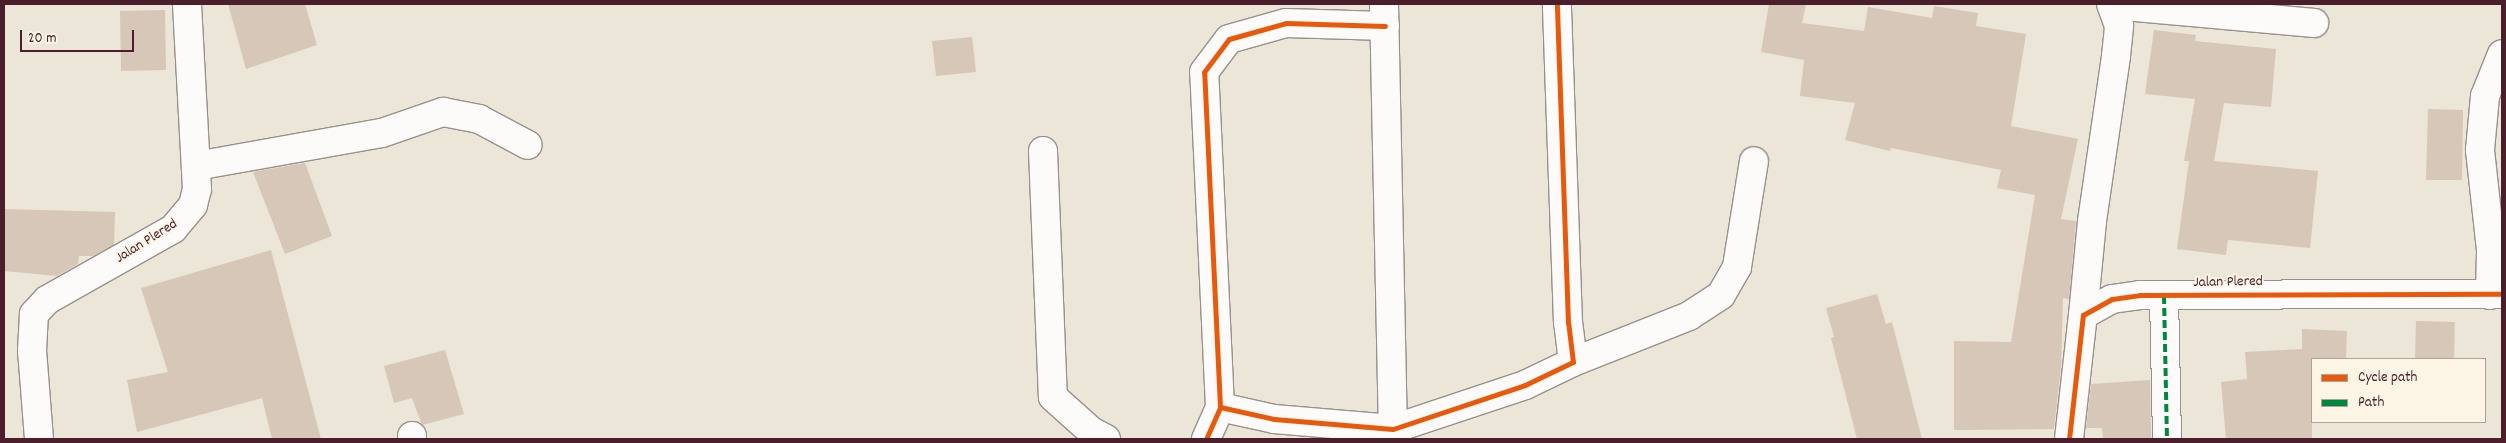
<!DOCTYPE html>
<style>
body{margin:0}
#map{position:relative;width:2506px;height:443px;overflow:hidden;background:#ebe6d7;font-family:Dekko,sans-serif}
div>[style]{position:absolute}
.building>*{inset:0;background:#d6c7b8}
.roads{filter:drop-shadow(1px 0 #9a908b) drop-shadow(-1px 0 #9a908b) drop-shadow(0 1px #9a908b) drop-shadow(0 -1px #9a908b)}
.minor>*{height:28px;margin:-14px;padding:0 14px;transform-origin:14px;border-radius:14px;background:#fcfbf9}
.quiet>*{height:4px;margin-top:-2px;transform-origin:0;background:repeating-linear-gradient(90deg,#00873e 0 8px,transparent 0 12px)}
.cycleway>*{height:5px;margin:-2.5px;padding:0 2.5px;transform-origin:2.5px;border-radius:2.5px;background:#e8590c}
span{translate:-50% -50%;white-space:nowrap;text-align:center;line-height:1.15;-webkit-text-stroke:4px #fcf5e5;paint-order:stroke}
.street-label{font-size:15px;color:#4a1f2b}
.frame{position:absolute;inset:0;border:5px solid #4a1f2b;pointer-events:none}
.legend{position:absolute;left:2311px;top:358px;width:175px;height:65px;box-sizing:border-box;background:#fcf5e5;border:1px solid #b59f9b;margin:0;padding:6px 9px;list-style:none;font-size:15px;color:#4a1f2b}
.legend li{display:flex;align-items:center;gap:10px;height:25px}
.legend b{width:25px;border:1px solid #b59f9b}
.scale{position:absolute;left:20px;top:30px;width:114px;height:22px;box-sizing:border-box;border:2px solid #4a1f2b;border-top:0;padding-left:6px;font-size:15px;line-height:18px;white-space:nowrap;color:#4a1f2b;-webkit-text-stroke:4px #fcf5e5;paint-order:stroke}
</style>
<div id="map">
<div class="building">
<div style="clip-path:polygon(228px 4px,305px 4px,317px 45px,246px 69px)"></div>
<div style="clip-path:polygon(1769px 4px,1806px 4px,1802px 23px,1864px 31px,1868px 7px,1932px 18px,1934px 6px,1978px 13px,1976px 26px,2026px 34px,2011px 126px,2078px 139px,2061px 219px,2076px 221px,2069px 299px,2063px 298px,2061px 367px,2054px 429px,1954px 430px,1954px 341px,2011px 342px,2035px 195px,1997px 188px,2001px 170px,1891px 148px,1890px 151px,1845px 140px,1855px 103px,1800px 96px,1804px 60px,1761px 52px)"></div>
<div style="clip-path:polygon(165px 10px,166px 70px,121px 71px,120px 11px)"></div>
<div style="clip-path:polygon(2154px 30px,2196px 35px,2195px 41px,2276px 49px,2271px 107px,2224px 103px,2214px 161px,2318px 171px,2310px 248px,2228px 240px,2226px 255px,2177px 249px,2189px 161px,2184px 161px,2195px 99px,2145px 94px)"></div>
<div style="clip-path:polygon(972px 37px,976px 72px,936px 76px,932px 41px)"></div>
<div style="clip-path:polygon(2428px 109px,2463px 110px,2462px 180px,2426px 180px)"></div>
<div style="clip-path:polygon(305px 163px,332px 236px,285px 254px,253px 172px)"></div>
<div style="clip-path:polygon(4px 209px,115px 212px,114px 245px,93px 256px,79px 256px,78px 264px,57px 276px,4px 271px)"></div>
<div style="clip-path:polygon(271px 250px,321px 439px,272px 439px,262px 398px,137px 432px,127px 380px,168px 372px,141px 288px)"></div>
<div style="clip-path:polygon(1877px 294px,1886px 324px,1892px 322px,1922px 439px,1857px 439px,1831px 338px,1834px 337px,1826px 308px)"></div>
<div style="clip-path:polygon(2416px 321px,2455px 322px,2454px 359px,2415px 359px)"></div>
<div style="clip-path:polygon(2302px 329px,2347px 331px,2346px 359px,2312px 359px,2312px 439px,2226px 439px,2221px 382px,2247px 379px,2245px 352px,2302px 349px)"></div>
<div style="clip-path:polygon(445px 350px,464px 414px,422px 425px,412px 398px,394px 403px,384px 366px)"></div>
<div style="clip-path:polygon(2150px 380px,2151px 439px,2103px 439px,2102px 428px,2086px 428px,2091px 384px)"></div>
</div>
<div class="roads">
<div class="minor">
<div style="left:1384px;top:4px;width:435px;rotate:88.8deg"></div>
<div style="left:2113px;top:5px;width:202px;rotate:5.1deg"></div>
<div style="left:1043px;top:151px;width:246px;rotate:87.7deg"></div>
<div style="left:1053px;top:397px;width:51px;rotate:41.8deg"></div>
<div style="left:1091px;top:431px;width:17px;rotate:28deg"></div>
<div style="left:196px;top:166px;width:189px;rotate:-10.1deg"></div>
<div style="left:382px;top:133px;width:65px;rotate:-19deg"></div>
<div style="left:443px;top:112px;width:37px;rotate:11deg"></div>
<div style="left:479px;top:119px;width:55px;rotate:28deg"></div>
<div style="left:2490px;top:295px;width:45px;rotate:-88.7deg"></div>
<div style="left:2491px;top:250px;width:101px;rotate:-96.3deg"></div>
<div style="left:2480px;top:150px;width:54px;rotate:-84.7deg"></div>
<div style="left:2485px;top:96px;width:45px;rotate:-68deg"></div>
<div style="left:2164px;top:296px;width:143px;rotate:88.8deg"></div>
<div style="left:2083px;top:315px;width:94px;rotate:-84.5deg"></div>
<div style="left:2092px;top:221px;width:167px;rotate:-81.7deg"></div>
<div style="left:2116px;top:56px;width:30px;rotate:-84deg"></div>
<div style="left:2119px;top:26px;width:23px;rotate:-110deg"></div>
<div style="left:1573px;top:362px;width:125px;rotate:-21.6deg"></div>
<div style="left:1689px;top:316px;width:38px;rotate:-33deg"></div>
<div style="left:1721px;top:295px;width:32px;rotate:-60deg"></div>
<div style="left:1737px;top:267px;width:107px;rotate:-80.9deg"></div>
<div style="left:1220px;top:407px;width:335px;rotate:-92.7deg"></div>
<div style="left:1204px;top:72px;width:41px;rotate:-52.9deg"></div>
<div style="left:1229px;top:39px;width:59px;rotate:-15.7deg"></div>
<div style="left:1286px;top:23px;width:99px;rotate:1.7deg"></div>
<div style="left:412px;top:436px;width:3px;rotate:90deg"></div>
<div style="left:39px;top:439px;width:88px;rotate:-94.5deg"></div>
<div style="left:32px;top:351px;width:37px;rotate:-87deg"></div>
<div style="left:34px;top:314px;width:19px;rotate:-47deg"></div>
<div style="left:47px;top:300px;width:145px;rotate:-29.4deg"></div>
<div style="left:173px;top:229px;width:31px;rotate:-50deg"></div>
<div style="left:193px;top:205px;width:16px;rotate:-76deg"></div>
<div style="left:197px;top:189px;width:185px;rotate:-93.1deg"></div>
<div style="left:1206px;top:439px;width:35px;rotate:-66deg"></div>
<div style="left:1220px;top:407px;width:55px;rotate:12.5deg"></div>
<div style="left:1274px;top:419px;width:119px;rotate:4.8deg"></div>
<div style="left:1393px;top:429px;width:139px;rotate:-18.4deg"></div>
<div style="left:1525px;top:385px;width:53px;rotate:-25.6deg"></div>
<div style="left:1573px;top:362px;width:39px;rotate:-97deg"></div>
<div style="left:1568px;top:323px;width:319px;rotate:-92deg"></div>
<div style="left:2069px;top:439px;width:125px;rotate:-83.6deg"></div>
<div style="left:2083px;top:315px;width:33px;rotate:-29deg"></div>
<div style="left:2112px;top:299px;width:28px;rotate:-8deg"></div>
<div style="left:2140px;top:295px;width:362px;rotate:-0.2deg"></div>
</div>
</div>
<div class="quiet">
<div style="left:2164px;top:296px;width:143px;rotate:88.8deg"></div>
</div>
<div class="cycleway">
<div style="left:1220px;top:407px;width:335px;rotate:-92.7deg"></div>
<div style="left:1204px;top:72px;width:41px;rotate:-52.9deg"></div>
<div style="left:1229px;top:39px;width:59px;rotate:-15.7deg"></div>
<div style="left:1286px;top:23px;width:99px;rotate:1.7deg"></div>
<div style="left:1206px;top:439px;width:35px;rotate:-66deg"></div>
<div style="left:1220px;top:407px;width:55px;rotate:12.5deg"></div>
<div style="left:1274px;top:419px;width:119px;rotate:4.8deg"></div>
<div style="left:1393px;top:429px;width:139px;rotate:-18.4deg"></div>
<div style="left:1525px;top:385px;width:53px;rotate:-25.6deg"></div>
<div style="left:1573px;top:362px;width:39px;rotate:-97deg"></div>
<div style="left:1568px;top:323px;width:319px;rotate:-92deg"></div>
<div style="left:2069px;top:439px;width:125px;rotate:-83.6deg"></div>
<div style="left:2083px;top:315px;width:33px;rotate:-29deg"></div>
<div style="left:2112px;top:299px;width:28px;rotate:-8deg"></div>
<div style="left:2140px;top:295px;width:362px;rotate:-0.2deg"></div>
</div>
<div class="street-label">
<span style="left:147px;top:242px;rotate:-32deg">Jalan Plered</span>
<span style="left:2228px;top:283px;rotate:-1deg">Jalan Plered</span>
</div>
<div class="frame"></div>
<ul class="legend">
<li><b style="height:6px;background:#e8590c"></b>Cycle path</li>
<li><b style="height:6px;background:#00873e"></b>Path</li>
</ul>
<div class="scale">20 m</div>
</div>
